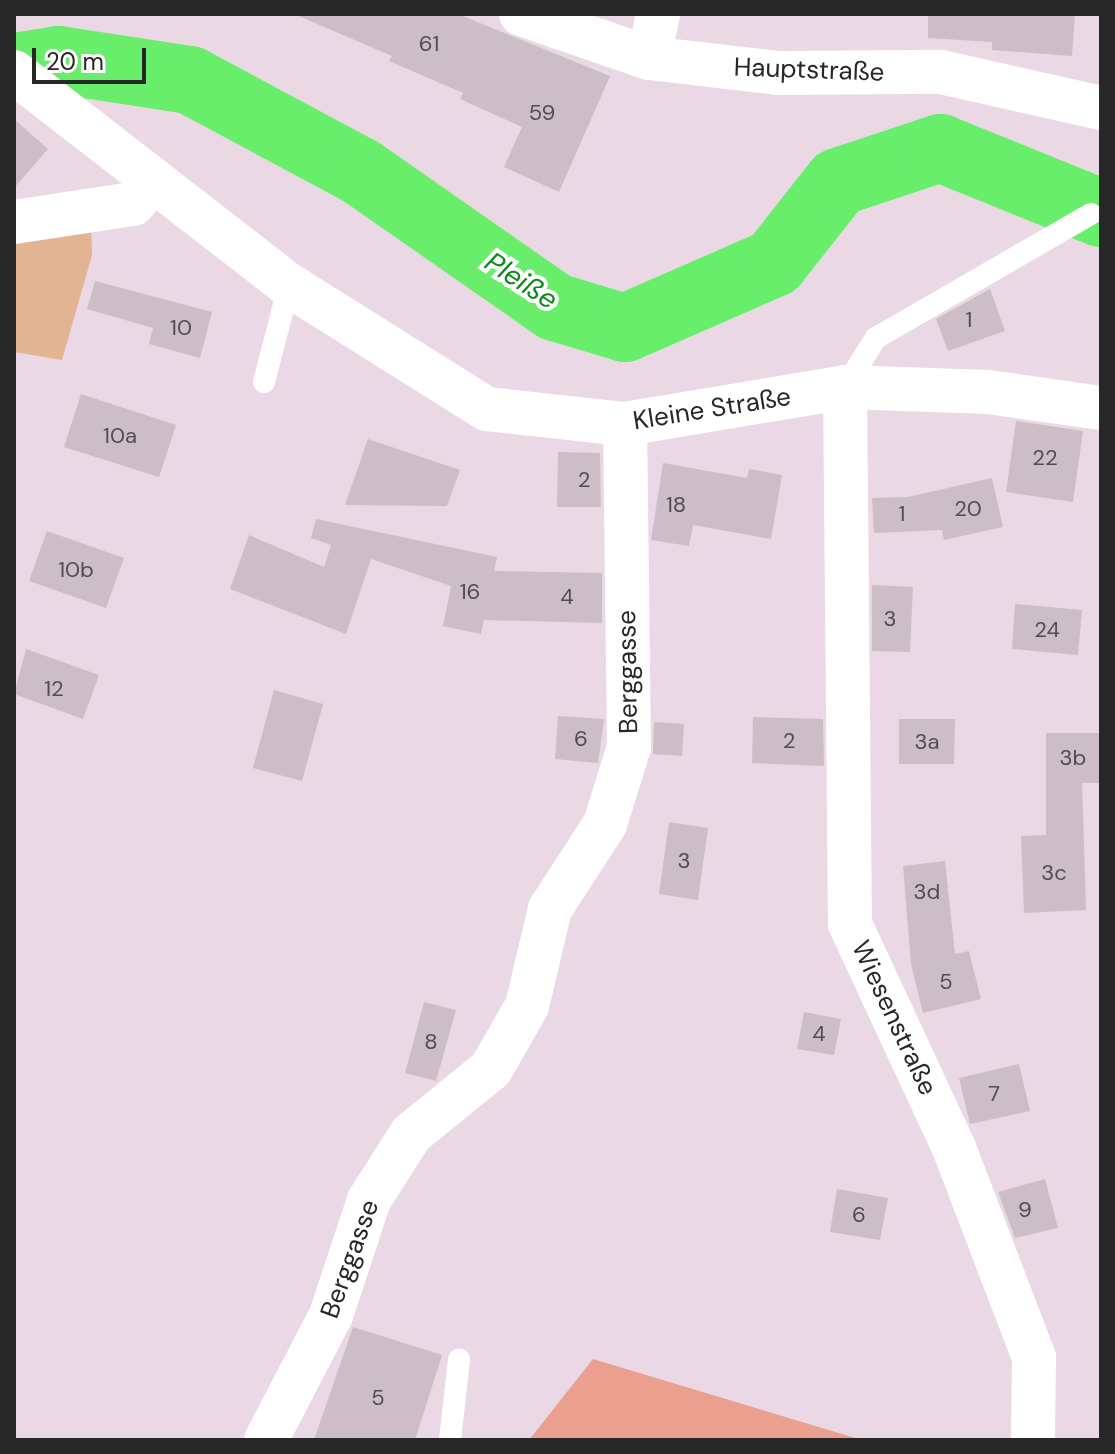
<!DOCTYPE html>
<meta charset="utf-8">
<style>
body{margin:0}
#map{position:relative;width:1115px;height:1454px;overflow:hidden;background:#ead8e5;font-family:"DM Sans",sans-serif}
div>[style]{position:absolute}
.green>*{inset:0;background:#e2b494}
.pitch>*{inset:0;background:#ea9f8f}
.river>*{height:68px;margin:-34px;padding:0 34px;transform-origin:34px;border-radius:34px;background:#69ee6c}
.building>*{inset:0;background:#ccbdc7}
.service>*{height:22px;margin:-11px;padding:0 11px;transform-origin:11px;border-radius:11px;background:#fff}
.minor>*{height:44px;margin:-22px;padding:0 22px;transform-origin:22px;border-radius:22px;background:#fff}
.tertiary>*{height:44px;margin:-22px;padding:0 22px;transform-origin:22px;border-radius:22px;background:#fff}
.secondary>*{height:44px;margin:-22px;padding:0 22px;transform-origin:22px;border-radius:22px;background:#fff}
span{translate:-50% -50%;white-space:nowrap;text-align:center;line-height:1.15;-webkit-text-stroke:8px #fff;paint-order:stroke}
.number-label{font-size:22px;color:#504c4f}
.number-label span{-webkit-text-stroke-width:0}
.street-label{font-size:26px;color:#272727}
.water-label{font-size:28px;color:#0c8a18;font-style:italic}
.frame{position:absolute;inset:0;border:16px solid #272727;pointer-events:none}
.scale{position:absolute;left:32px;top:48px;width:114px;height:36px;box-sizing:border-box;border:4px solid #272727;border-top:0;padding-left:10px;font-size:24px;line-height:28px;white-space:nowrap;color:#272727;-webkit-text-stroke:6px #fff;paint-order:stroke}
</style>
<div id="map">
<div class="green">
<div style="clip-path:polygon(91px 218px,92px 255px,62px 360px,14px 352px,14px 238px)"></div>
</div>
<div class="pitch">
<div style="clip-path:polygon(593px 1359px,862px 1440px,529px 1440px)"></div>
</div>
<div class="river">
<div style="left:14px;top:67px;width:46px;rotate:-8.8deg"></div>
<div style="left:59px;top:60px;width:133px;rotate:8.7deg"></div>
<div style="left:190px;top:80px;width:193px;rotate:28.2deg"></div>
<div style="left:360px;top:171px;width:238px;rotate:34.9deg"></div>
<div style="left:555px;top:307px;width:73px;rotate:16.7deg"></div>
<div style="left:625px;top:328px;width:163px;rotate:-23.6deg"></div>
<div style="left:774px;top:263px;width:103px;rotate:-51.7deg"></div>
<div style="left:838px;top:182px;width:108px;rotate:-18.4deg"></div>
<div style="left:940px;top:148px;width:174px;rotate:22deg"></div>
</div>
<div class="building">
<div style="clip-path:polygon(294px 14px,458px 14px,610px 76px,559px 192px,504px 167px,522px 127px,460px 99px,463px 93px,389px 61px,392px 56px)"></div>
<div style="clip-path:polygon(928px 14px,1075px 14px,1072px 56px,992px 50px,992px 42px,928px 38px)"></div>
<div style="clip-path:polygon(14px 119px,48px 149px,14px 188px)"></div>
<div style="clip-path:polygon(95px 281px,212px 312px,200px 358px,149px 344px,153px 328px,87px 309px)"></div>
<div style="clip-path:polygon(990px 289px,1005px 331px,948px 351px,936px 319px)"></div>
<div style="clip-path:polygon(81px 394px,176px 425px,159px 477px,64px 447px)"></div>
<div style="clip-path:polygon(1016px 421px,1083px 431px,1073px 502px,1006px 492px)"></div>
<div style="clip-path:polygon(368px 439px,460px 470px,447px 506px,345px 505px)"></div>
<div style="clip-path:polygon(558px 452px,600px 453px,601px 507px,557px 507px)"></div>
<div style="clip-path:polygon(663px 463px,747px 478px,749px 469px,782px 475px,771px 539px,693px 525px,689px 546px,651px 540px)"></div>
<div style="clip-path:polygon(992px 478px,1003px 527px,944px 540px,942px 530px,874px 533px,872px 498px,908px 497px)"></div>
<div style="clip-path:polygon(316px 519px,497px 557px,494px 571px,602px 573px,602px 623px,484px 620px,481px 634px,443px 626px,451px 586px,371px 559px,346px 634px,230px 589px,249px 535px,324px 567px,331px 545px,311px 538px)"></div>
<div style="clip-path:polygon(47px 531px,124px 558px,106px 608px,29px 581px)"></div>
<div style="clip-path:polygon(872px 585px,913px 587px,910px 652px,872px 651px)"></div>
<div style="clip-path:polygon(1015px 604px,1082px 610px,1078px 655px,1012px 649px)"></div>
<div style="clip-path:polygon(26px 649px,99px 675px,83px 719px,14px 694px)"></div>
<div style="clip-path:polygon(274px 690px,323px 704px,302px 781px,253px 768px)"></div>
<div style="clip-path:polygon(558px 716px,604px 719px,598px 763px,555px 759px)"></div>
<div style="clip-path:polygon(753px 717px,823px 719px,824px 766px,752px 763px)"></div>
<div style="clip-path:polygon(899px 719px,955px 719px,954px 764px,899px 764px)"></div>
<div style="clip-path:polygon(654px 722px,684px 724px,682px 756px,653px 754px)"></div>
<div style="clip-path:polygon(1046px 733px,1101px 733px,1101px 783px,1082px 783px,1086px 910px,1024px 913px,1021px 836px,1046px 835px)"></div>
<div style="clip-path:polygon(669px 822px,708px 828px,698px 900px,659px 894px)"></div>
<div style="clip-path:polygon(945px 861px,955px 954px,969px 951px,981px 999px,923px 1013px,911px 964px,903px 866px)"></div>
<div style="clip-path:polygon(424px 1002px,456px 1010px,436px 1081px,405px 1073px)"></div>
<div style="clip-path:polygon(804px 1012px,841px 1019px,834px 1055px,797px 1049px)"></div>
<div style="clip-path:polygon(1019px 1064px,1030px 1111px,970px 1124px,959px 1078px)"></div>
<div style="clip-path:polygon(1045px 1179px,1058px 1228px,1015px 1238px,998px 1192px)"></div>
<div style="clip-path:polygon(837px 1189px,888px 1198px,880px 1240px,830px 1232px)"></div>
<div style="clip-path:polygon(353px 1327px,442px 1355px,415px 1440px,314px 1440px)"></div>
</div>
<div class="service">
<div style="left:264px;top:382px;width:100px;rotate:-75.5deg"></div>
<div style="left:845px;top:387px;width:58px;rotate:-57.7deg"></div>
<div style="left:876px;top:338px;width:248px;rotate:-30deg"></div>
<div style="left:450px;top:1440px;width:81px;rotate:-83.6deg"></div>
</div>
<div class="minor">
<div style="left:14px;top:72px;width:348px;rotate:37.8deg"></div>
<div style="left:289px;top:285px;width:234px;rotate:32.1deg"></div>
<div style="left:487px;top:409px;width:139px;rotate:6.2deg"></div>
<div style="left:625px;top:424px;width:223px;rotate:-9.5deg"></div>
<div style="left:845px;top:387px;width:143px;rotate:2deg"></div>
<div style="left:988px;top:392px;width:114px;rotate:8.1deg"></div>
<div style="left:14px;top:222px;width:120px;rotate:-8.6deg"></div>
<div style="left:133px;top:204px;width:29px;rotate:-49deg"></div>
<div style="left:845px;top:387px;width:537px;rotate:89.47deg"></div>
<div style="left:850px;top:924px;width:247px;rotate:65.1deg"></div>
<div style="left:954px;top:1148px;width:224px;rotate:69.1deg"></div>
<div style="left:1034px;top:1357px;width:83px;rotate:90.7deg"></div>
<div style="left:266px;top:1440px;width:141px;rotate:-62.5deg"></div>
<div style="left:331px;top:1315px;width:121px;rotate:-71.7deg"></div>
<div style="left:369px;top:1200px;width:78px;rotate:-57.5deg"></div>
<div style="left:411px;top:1134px;width:103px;rotate:-39.1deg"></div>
<div style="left:491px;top:1069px;width:73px;rotate:-60.3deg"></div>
<div style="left:527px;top:1006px;width:100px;rotate:-76.7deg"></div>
<div style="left:550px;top:909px;width:101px;rotate:-57.1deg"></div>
<div style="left:605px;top:824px;width:81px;rotate:-72.7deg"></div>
<div style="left:629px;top:747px;width:323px;rotate:-90.7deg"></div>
</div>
<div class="tertiary">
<div style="left:649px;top:58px;width:45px;rotate:-78.4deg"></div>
</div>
<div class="secondary">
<div style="left:521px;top:14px;width:135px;rotate:19deg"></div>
<div style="left:649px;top:58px;width:130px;rotate:6.6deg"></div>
<div style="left:778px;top:73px;width:163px;rotate:-0.4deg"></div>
<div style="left:941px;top:72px;width:164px;rotate:12.7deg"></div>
</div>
<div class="number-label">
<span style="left:429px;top:44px">61</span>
<span style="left:542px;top:113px">59</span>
<span style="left:969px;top:320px">1</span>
<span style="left:181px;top:328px">10</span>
<span style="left:120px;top:436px">10a</span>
<span style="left:1045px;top:458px">22</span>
<span style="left:584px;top:480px">2</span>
<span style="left:676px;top:505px">18</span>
<span style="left:968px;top:509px">20</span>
<span style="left:902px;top:514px">1</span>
<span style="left:76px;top:570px">10b</span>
<span style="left:470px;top:592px">16</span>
<span style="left:567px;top:597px">4</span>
<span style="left:890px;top:619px">3</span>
<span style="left:1047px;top:630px">24</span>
<span style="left:54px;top:689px">12</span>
<span style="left:581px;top:739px">6</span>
<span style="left:789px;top:741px">2</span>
<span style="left:927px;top:742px">3a</span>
<span style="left:1073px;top:758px">3b</span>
<span style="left:684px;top:861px">3</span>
<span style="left:1054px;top:873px">3c</span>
<span style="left:927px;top:892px">3d</span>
<span style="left:946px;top:982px">5</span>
<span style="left:819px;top:1034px">4</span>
<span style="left:431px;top:1042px">8</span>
<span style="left:994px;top:1094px">7</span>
<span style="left:1025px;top:1210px">9</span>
<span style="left:859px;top:1215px">6</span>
<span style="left:378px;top:1398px">5</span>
</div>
<div class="street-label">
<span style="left:809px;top:70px;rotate:2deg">Hauptstraße</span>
<span style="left:712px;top:409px;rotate:-9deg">Kleine Straße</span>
<span style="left:628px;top:672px;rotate:-91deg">Berggasse</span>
<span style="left:894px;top:1018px;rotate:65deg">Wiesenstraße</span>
<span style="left:350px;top:1259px;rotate:-70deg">Berggasse</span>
</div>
<div class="water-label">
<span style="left:521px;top:281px;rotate:33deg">Pleiße</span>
</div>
<div class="frame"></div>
<div class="scale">20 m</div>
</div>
